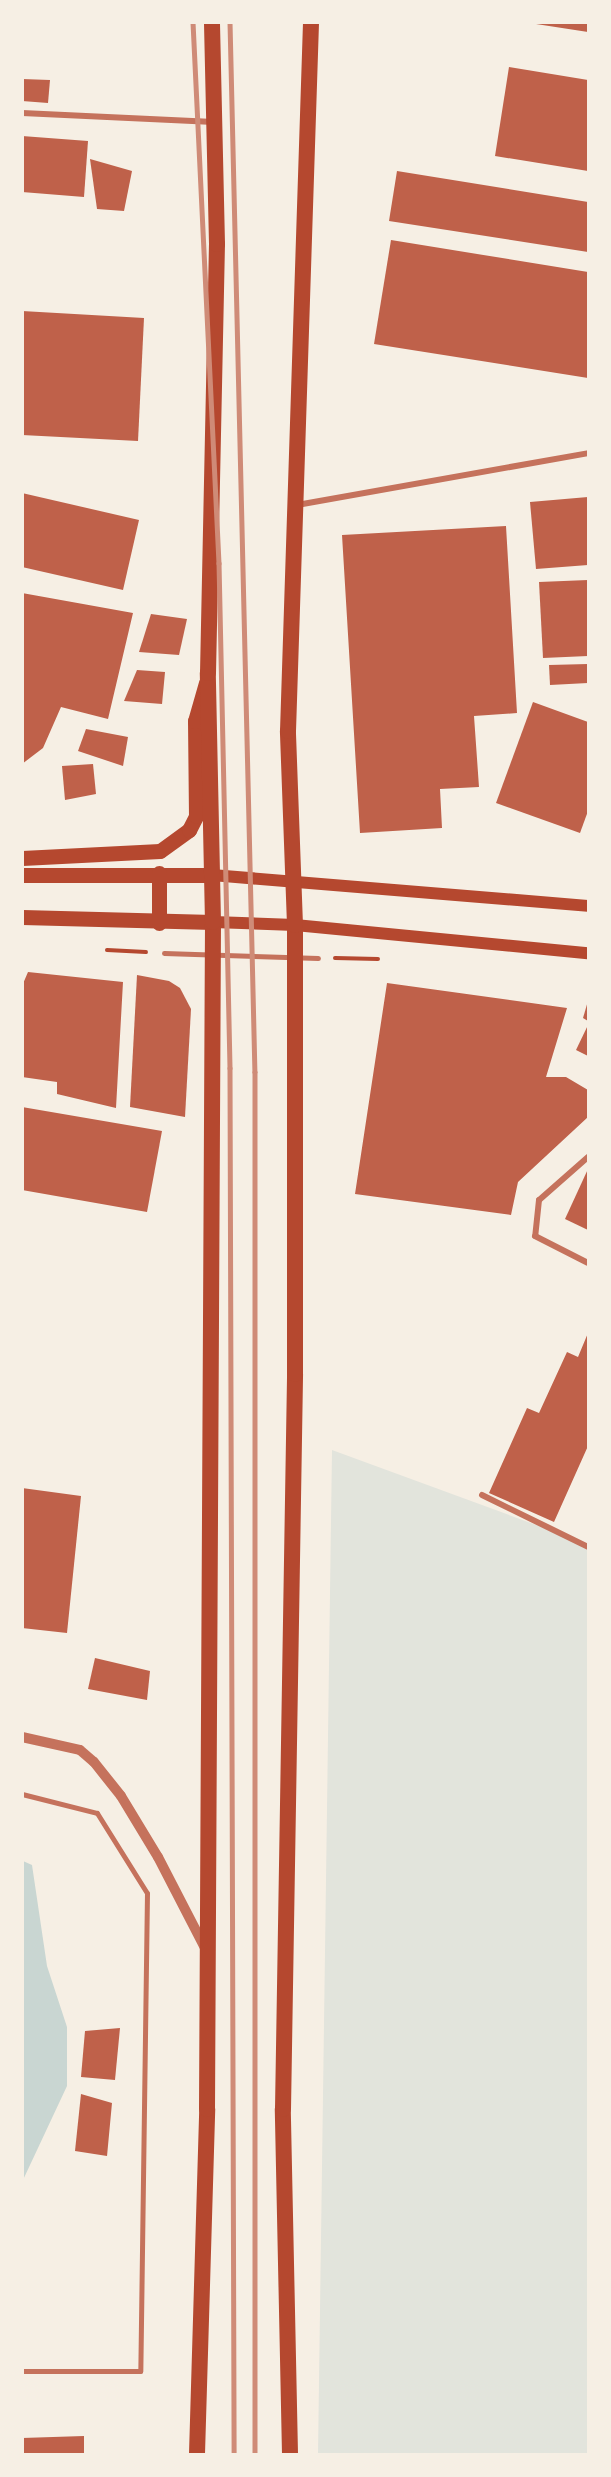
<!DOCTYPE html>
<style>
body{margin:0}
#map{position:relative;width:611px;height:2477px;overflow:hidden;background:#f6efe4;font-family:Montserrat,sans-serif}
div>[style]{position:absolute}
.green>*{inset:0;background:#e2e4dc}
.water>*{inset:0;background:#c9d6d2}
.building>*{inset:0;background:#bf614a}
.path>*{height:4px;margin:-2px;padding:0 2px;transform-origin:2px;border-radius:2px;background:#b5482f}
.pedestrian>*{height:5px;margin:-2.5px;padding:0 2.5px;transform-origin:2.5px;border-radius:2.5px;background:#c5725c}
.minor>*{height:6px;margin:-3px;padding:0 3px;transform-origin:3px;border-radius:3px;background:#c5725c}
.tertiary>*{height:10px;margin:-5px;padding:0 5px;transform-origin:5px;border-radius:5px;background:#c5725c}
.secondary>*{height:12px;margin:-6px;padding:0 6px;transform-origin:6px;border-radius:6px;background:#b5482f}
.primary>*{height:15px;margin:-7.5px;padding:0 7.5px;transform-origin:7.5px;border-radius:7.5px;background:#b5482f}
.trunk>*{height:16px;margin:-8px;padding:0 8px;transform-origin:8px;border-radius:8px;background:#b5482f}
.rail>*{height:4.5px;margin:-2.25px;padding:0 2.25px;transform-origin:2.25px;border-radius:2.25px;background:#cf8b77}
span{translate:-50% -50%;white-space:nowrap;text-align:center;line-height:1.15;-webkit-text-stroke:5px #f6efe4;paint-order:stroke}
.frame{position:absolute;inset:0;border:24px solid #f6efe4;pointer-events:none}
</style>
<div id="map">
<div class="green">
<div style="clip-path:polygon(332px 1450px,588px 1544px,588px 2454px,318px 2454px)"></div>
</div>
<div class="water">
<div style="clip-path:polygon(23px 1861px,32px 1865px,47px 1966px,67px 2027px,67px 2086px,23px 2180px)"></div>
</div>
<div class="building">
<div style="clip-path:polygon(536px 22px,588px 22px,588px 32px,536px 24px)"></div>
<div style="clip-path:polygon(509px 67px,588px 80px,588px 171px,495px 156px)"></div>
<div style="clip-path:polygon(22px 79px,50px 80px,48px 103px,22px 101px)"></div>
<div style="clip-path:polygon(22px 136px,88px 141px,84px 197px,22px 192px)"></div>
<div style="clip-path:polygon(90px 159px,132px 171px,124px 211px,97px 209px)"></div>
<div style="clip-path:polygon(397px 171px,588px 202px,588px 252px,389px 221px)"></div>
<div style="clip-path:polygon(391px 240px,588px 272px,588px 378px,374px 344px)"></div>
<div style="clip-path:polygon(22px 311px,144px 318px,138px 441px,22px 435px)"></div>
<div style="clip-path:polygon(22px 493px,139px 520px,123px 590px,22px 567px)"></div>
<div style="clip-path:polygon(588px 497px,588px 565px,536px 569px,530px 502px)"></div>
<div style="clip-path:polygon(506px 526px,517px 713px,474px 716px,479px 787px,440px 789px,442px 828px,360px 833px,342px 535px)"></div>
<div style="clip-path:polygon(588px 580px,588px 656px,543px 658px,539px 582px)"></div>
<div style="clip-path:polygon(22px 593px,133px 613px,108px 719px,61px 707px,43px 748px,22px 764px)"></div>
<div style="clip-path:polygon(151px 614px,187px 619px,179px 655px,139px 652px)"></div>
<div style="clip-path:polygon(588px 664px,588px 683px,550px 685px,549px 665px)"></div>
<div style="clip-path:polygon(137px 670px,165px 672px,162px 704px,124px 701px)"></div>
<div style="clip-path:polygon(533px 702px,588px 722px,588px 811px,580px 833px,496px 803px)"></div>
<div style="clip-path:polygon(86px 729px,128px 737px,123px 766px,78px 751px)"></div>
<div style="clip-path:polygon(93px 764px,96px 794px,65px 800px,62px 766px)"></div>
<div style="clip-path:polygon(28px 972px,123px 982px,116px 1108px,57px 1094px,57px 1082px,22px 1077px,22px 986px)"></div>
<div style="clip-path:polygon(137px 975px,169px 981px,180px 988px,191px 1009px,185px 1117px,130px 1107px)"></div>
<div style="clip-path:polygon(387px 983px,567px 1008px,546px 1077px,566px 1077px,588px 1090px,588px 1117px,518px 1182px,511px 1215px,355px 1194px)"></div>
<div style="clip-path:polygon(588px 1001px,588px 1021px,583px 1018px)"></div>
<div style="clip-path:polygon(588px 1025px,588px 1056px,576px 1050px)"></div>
<div style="clip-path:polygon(22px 1107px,162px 1131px,147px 1212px,22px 1190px)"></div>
<div style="clip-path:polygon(588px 1169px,588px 1230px,565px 1219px)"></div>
<div style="clip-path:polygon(588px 1333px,588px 1446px,554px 1522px,489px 1493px,527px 1408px,539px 1413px,567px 1352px,578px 1357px)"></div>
<div style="clip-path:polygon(22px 1488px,81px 1496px,67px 1633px,22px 1628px)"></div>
<div style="clip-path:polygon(95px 1658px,150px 1671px,147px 1700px,88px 1689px)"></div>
<div style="clip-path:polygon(120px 2028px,115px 2080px,81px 2077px,85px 2031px)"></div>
<div style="clip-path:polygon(81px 2094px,112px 2103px,107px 2156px,75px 2151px)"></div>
<div style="clip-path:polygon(84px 2436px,84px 2454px,22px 2454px,22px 2438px)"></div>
</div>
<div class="path">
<div style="left:107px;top:950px;width:39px;rotate:3deg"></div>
<div style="left:335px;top:958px;width:43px;rotate:1.3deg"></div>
</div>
<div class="pedestrian">
<div style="left:164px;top:953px;width:154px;rotate:1.9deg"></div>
<div style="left:22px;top:1794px;width:77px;rotate:14.2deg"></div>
<div style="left:97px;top:1813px;width:94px;rotate:58deg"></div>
<div style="left:147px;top:1893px;width:478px;rotate:90.8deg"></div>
<div style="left:140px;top:2371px;width:118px;rotate:180deg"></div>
</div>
<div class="minor">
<div style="left:22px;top:113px;width:192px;rotate:2.7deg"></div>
<div style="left:297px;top:505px;width:296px;rotate:-10.1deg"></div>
<div style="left:588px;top:1157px;width:65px;rotate:138.7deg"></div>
<div style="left:539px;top:1200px;width:36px;rotate:96deg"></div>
<div style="left:535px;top:1236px;width:59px;rotate:27deg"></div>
<div style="left:482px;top:1495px;width:118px;rotate:26.1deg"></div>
</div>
<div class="tertiary">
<div style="left:22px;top:1737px;width:59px;rotate:12.6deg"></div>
<div style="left:80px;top:1750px;width:18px;rotate:41deg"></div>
<div style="left:94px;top:1762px;width:43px;rotate:51.5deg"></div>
<div style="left:121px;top:1796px;width:71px;rotate:58.8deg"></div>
<div style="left:158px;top:1857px;width:105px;rotate:62.7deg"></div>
</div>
<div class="secondary">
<div style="left:212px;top:875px;width:377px;rotate:4.7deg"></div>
<div style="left:213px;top:922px;width:82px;rotate:2.1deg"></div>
<div style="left:295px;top:925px;width:294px;rotate:5.5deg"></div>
</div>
<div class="primary">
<div style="left:22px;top:858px;width:138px;rotate:-2.9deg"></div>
<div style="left:160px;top:851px;width:36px;rotate:-36deg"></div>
<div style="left:189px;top:830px;width:16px;rotate:-63deg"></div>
<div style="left:196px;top:816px;width:95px;rotate:-90.6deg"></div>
<div style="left:195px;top:721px;width:40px;rotate:-74deg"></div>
<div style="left:22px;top:875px;width:190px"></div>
<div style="left:22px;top:917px;width:191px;rotate:1.5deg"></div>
<div style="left:159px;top:923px;width:50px;rotate:-90deg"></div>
</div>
<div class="trunk">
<div style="left:197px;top:2454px;width:345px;rotate:-88.3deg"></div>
<div style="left:207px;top:2109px;width:1187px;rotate:-89.71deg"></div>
<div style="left:213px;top:922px;width:249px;rotate:-91.2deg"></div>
<div style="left:208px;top:673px;width:429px;rotate:-88.8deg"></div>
<div style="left:217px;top:244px;width:222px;rotate:-91.3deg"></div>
<div style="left:290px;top:2454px;width:345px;rotate:-91.2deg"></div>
<div style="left:283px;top:2109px;width:735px;rotate:-89.06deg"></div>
<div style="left:295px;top:1374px;width:449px;rotate:-90deg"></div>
<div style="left:295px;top:925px;width:194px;rotate:-92.1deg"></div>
<div style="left:288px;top:731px;width:709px;rotate:-88.14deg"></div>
</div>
<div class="rail">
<div style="left:193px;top:22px;width:542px;rotate:87.25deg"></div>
<div style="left:219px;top:563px;width:505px;rotate:88.75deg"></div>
<div style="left:230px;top:1068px;width:1386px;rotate:89.83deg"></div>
<div style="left:230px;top:22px;width:1050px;rotate:88.64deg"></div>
<div style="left:255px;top:1072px;width:1382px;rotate:90deg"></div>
</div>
<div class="frame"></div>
</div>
